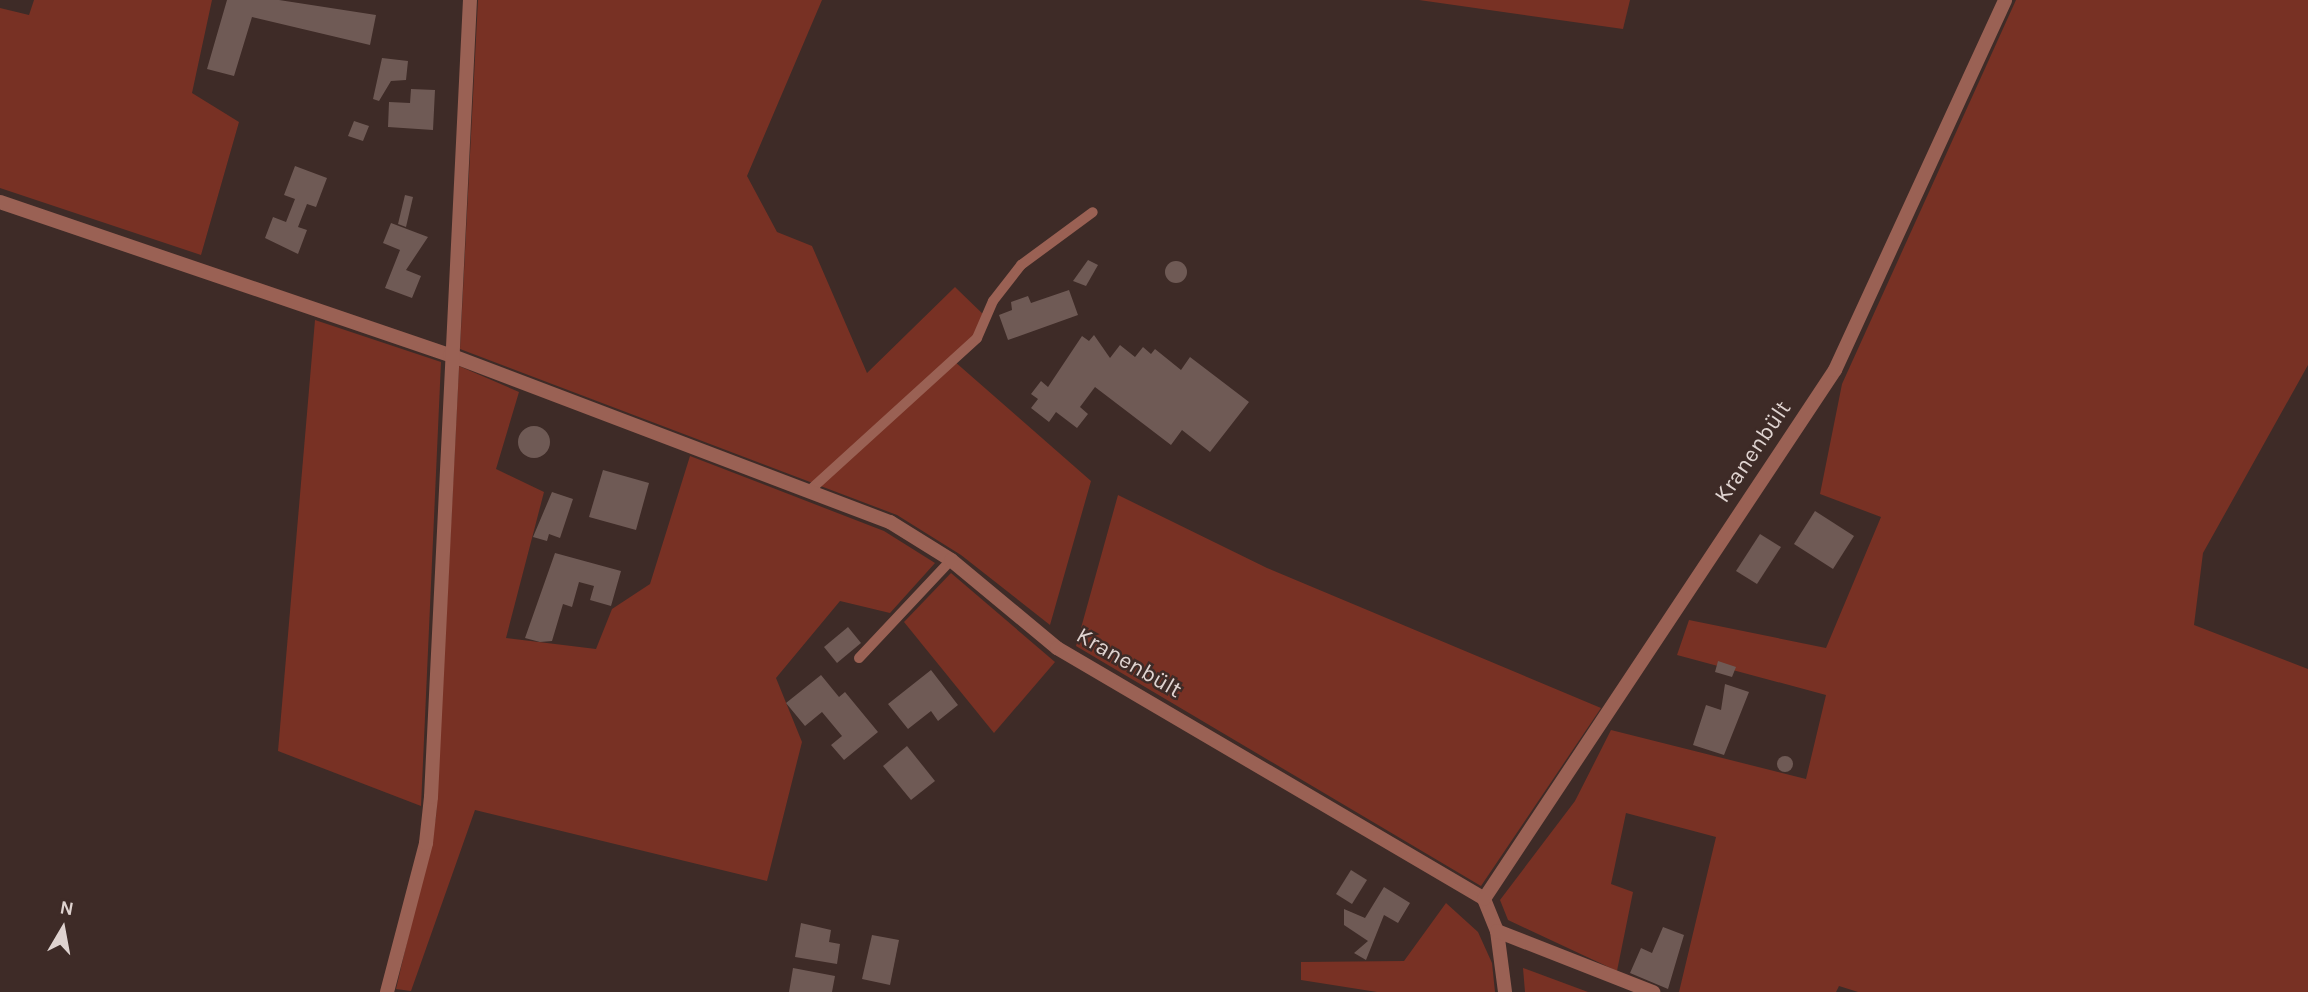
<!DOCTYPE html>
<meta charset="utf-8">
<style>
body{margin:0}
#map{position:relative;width:2308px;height:992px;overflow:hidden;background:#3e2b27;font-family:Karla,sans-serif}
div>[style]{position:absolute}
.green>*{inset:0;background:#783124}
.building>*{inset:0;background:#6f5a55}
.round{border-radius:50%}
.service>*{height:10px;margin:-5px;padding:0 5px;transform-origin:5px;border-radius:5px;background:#9a6154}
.minor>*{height:14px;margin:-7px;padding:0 7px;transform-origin:7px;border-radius:7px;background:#9a6154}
span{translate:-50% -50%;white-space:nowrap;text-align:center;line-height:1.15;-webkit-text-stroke:5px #3e2b27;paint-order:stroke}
.street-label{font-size:23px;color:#dfd3d0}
.north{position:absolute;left:28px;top:894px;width:70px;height:70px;-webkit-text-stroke:5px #3e2b27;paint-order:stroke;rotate:10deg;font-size:19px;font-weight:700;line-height:28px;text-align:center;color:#dfd3d0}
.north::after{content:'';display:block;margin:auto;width:24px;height:32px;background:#dfd3d0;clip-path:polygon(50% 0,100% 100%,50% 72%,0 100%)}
</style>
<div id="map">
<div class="green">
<div style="clip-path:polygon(34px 0,212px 0,192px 93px,239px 122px,201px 255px,0 188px,0 8px,29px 15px)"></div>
<div style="clip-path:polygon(478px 0,822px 0,747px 176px,777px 232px,812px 246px,867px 373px,955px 287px,988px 319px,954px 361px,1091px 481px,1050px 625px,961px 555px,897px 515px,460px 349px)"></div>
<div style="clip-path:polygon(1419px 0,1630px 0,1623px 29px)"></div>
<div style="clip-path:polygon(2016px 0,2308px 0,2308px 365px,2203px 553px,2194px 625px,2308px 669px,2308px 992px,1858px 992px,1839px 986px,1836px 992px,1679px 992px,1716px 837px,1626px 813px,1611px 884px,1633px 892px,1617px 971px,1508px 920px,1500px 900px,1575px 801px,1611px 730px,1806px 779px,1826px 695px,1677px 655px,1689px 620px,1826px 648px,1881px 517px,1820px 494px,1842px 384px)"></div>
<div style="clip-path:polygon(315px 320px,441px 362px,421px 806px,278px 751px)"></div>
<div style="clip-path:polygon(459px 366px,519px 392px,496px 469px,544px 492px,506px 638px,596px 649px,612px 609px,650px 584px,690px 456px,884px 531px,935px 563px,890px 613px,840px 601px,776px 678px,802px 742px,767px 881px,475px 810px,411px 991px,396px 989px,436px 817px)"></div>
<div style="clip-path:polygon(1118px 495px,1267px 568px,1601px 708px,1481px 886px,1076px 646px)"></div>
<div style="clip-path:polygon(951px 573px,1055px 662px,994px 733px,904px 622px)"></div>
<div style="clip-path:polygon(1446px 903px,1478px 932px,1492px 963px,1495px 992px,1377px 992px,1301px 980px,1301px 962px,1404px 961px)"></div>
<div style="clip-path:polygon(1523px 968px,1588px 992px,1525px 992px)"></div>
</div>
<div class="building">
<div style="clip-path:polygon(227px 0,279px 0,376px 15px,370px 45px,252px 17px,234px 76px,207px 69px)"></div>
<div style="clip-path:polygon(382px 58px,408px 61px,406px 80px,391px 81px,379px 101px,373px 99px)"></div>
<div style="clip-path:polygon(411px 89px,435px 90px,433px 130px,388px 127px,389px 102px,410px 103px)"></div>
<div style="clip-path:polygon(354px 121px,369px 126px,363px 141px,348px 136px)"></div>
<div style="clip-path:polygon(295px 166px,327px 178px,316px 207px,307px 204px,298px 227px,307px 230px,298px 254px,265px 238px,273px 217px,286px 222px,295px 199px,284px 195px)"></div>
<div style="clip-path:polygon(405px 195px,413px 197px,406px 227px,398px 224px)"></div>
<div style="clip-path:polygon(391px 223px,428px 237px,406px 270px,421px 276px,412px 298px,385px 288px,400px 250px,383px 243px)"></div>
<div style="clip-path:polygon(1088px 260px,1098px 265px,1086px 286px,1073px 281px)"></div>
<div class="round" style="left:1165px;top:261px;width:22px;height:22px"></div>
<div style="clip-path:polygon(1069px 290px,1078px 315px,1008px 340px,999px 315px,1012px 310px,1011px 302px,1028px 296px,1031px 303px)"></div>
<div style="clip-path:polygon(1094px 335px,1110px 358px,1120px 345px,1135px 357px,1143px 347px,1151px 354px,1155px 349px,1181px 370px,1190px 357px,1249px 402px,1210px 452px,1182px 430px,1171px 445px,1095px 387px,1080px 407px,1088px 414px,1077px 428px,1056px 412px,1049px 422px,1031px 408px,1038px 399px,1031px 394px,1041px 381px,1048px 387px,1082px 336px,1089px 341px)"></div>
<div class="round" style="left:518px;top:426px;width:32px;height:32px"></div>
<div style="clip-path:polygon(603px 470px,649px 483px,636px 530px,589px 517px)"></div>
<div style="clip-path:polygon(552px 492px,573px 499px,560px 538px,549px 534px,547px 541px,533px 537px)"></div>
<div style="clip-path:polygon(1815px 511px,1854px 536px,1833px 569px,1794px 544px)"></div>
<div style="clip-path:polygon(1760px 534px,1781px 547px,1757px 584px,1736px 571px)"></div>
<div style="clip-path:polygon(555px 553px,621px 571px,611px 606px,590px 600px,594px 586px,579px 582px,572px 607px,563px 604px,552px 641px,540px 642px,525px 638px)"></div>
<div style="clip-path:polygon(848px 627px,861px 643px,837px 663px,824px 647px)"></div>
<div style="clip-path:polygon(1718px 661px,1736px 667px,1732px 677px,1715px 672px)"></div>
<div style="clip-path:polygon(931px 670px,958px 705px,938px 721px,931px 711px,908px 729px,888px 704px)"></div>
<div style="clip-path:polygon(821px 675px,839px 697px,845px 692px,878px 732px,844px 760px,831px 745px,842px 736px,822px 712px,805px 726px,786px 703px)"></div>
<div style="clip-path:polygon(1725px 684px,1749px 692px,1724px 755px,1693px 745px,1706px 705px,1721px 710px)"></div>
<div style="clip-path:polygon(907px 746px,935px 781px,911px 800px,883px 766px)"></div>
<div class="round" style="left:1777px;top:756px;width:16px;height:16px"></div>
<div style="clip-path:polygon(1351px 870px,1367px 880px,1352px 904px,1336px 894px)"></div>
<div style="clip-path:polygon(1384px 887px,1410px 903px,1398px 923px,1384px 915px,1366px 960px,1354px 953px,1368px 941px,1344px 925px,1344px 909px,1365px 918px)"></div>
<div style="clip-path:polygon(801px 923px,831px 930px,829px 942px,840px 944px,837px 964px,795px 957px)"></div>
<div style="clip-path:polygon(1663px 927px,1684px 935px,1668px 989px,1630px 973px,1641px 948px,1652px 953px)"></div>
<div style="clip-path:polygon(872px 935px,899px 940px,890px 985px,862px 979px)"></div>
<div style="clip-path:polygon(793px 968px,835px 976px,832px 992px,789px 992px)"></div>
</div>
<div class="service">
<div style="left:809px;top:491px;width:227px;rotate:-42.3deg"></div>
<div style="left:977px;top:338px;width:40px;rotate:-66.6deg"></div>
<div style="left:993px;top:301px;width:46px;rotate:-52.1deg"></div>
<div style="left:1021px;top:265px;width:89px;rotate:-36.4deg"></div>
<div style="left:859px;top:658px;width:134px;rotate:-46.8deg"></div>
</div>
<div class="minor">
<div style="left:0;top:202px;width:475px;rotate:18.8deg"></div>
<div style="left:450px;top:355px;width:471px;rotate:20.8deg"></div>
<div style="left:890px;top:522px;width:72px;rotate:31.9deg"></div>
<div style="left:951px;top:560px;width:138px;rotate:39.7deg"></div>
<div style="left:1057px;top:648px;width:495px;rotate:30.4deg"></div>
<div style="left:1484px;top:899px;width:35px;rotate:68deg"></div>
<div style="left:1497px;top:931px;width:62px;rotate:82.5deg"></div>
<div style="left:1484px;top:899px;width:635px;rotate:-56.44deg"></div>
<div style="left:1835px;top:370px;width:407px;rotate:-65.3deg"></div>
<div style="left:1497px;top:931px;width:168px;rotate:21.4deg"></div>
<div style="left:387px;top:992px;width:154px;rotate:-75.3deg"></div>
<div style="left:426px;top:843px;width:46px;rotate:-83.8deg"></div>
<div style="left:431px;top:797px;width:798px;rotate:-87.2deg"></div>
</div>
<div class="street-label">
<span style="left:1753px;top:452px;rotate:-56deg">Kranenbült</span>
<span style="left:1129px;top:663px;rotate:30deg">Kranenbült</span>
</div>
<div class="north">N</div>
</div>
